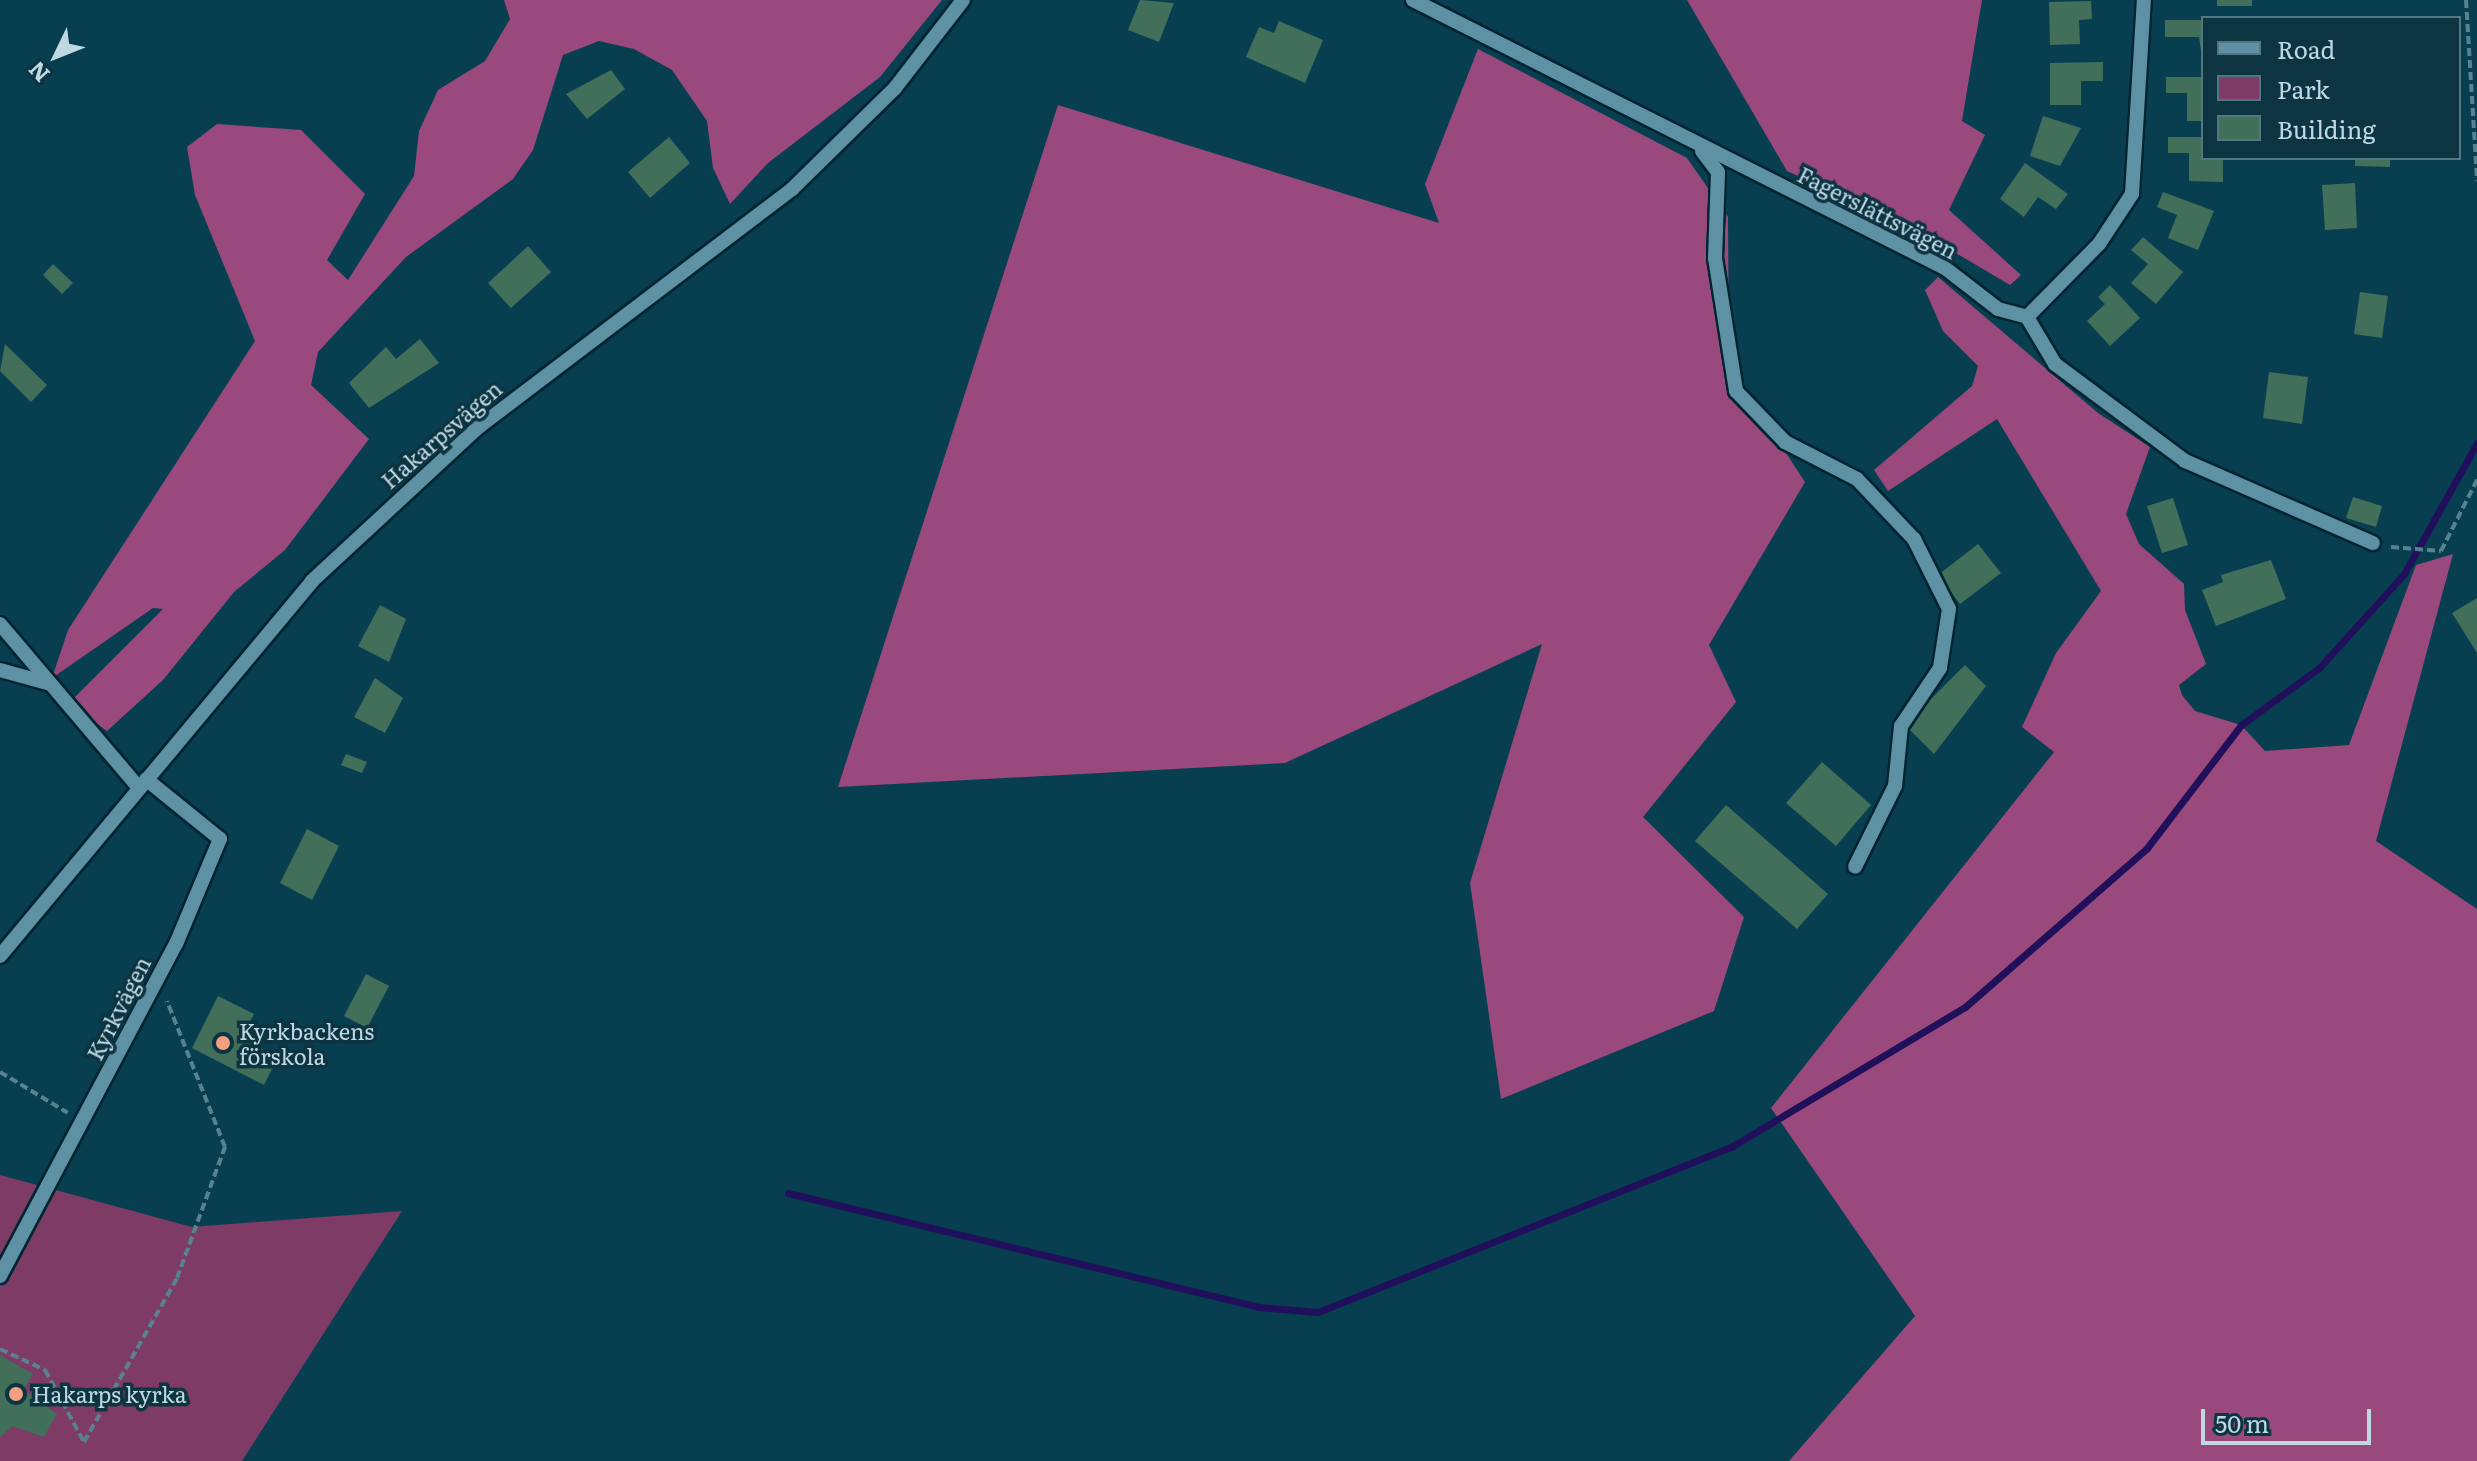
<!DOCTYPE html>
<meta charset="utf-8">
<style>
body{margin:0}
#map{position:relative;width:2477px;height:1461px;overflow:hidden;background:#073f50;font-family:Literata,serif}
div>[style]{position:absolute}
.green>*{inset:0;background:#7d3b65}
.forest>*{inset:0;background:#99497c}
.stream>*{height:7px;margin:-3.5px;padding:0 3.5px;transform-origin:3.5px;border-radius:3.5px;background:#20105b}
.building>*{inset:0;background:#416f5a}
.path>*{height:4px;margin-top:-2px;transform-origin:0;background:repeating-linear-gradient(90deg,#578290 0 8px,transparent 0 12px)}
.roads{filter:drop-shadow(2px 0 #002531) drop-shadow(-2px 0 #002531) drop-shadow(0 2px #002531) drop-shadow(0 -2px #002531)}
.minor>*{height:14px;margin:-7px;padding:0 7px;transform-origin:7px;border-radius:7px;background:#5f91a4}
.dots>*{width:22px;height:22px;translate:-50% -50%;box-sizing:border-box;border:4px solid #0c3441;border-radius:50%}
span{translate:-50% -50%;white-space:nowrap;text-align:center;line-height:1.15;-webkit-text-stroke:7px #0c3441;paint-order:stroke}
.street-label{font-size:22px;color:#bfd8e2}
.poi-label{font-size:22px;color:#bfd8e2}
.left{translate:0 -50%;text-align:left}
.legend{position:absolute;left:2201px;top:16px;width:260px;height:144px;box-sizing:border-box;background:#0c3441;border:2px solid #547681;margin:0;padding:10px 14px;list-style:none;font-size:24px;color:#bfd8e2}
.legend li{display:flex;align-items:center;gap:16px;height:40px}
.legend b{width:40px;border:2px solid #547681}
.north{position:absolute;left:16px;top:16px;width:80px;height:80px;-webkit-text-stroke:6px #0c3441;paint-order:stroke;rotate:227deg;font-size:22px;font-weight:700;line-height:32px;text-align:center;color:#bfd8e2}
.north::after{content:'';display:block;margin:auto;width:28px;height:36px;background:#bfd8e2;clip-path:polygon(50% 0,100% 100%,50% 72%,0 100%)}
.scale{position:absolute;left:2201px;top:1409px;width:170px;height:36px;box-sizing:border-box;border:4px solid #bfd8e2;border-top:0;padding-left:10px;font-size:24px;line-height:28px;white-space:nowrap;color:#bfd8e2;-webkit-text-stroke:6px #0c3441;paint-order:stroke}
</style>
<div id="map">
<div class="green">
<div style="clip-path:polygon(0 1175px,192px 1227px,402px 1211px,242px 1461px,0 1461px)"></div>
</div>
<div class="forest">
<div style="clip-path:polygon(504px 0,942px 0,880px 77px,768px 163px,730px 204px,713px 168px,707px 121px,672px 70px,634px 49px,599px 41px,563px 55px,533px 150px,513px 179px,406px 257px,318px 352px,311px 385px,369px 439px,285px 550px,234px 592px,163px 680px,107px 731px,69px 703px,163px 609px,153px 608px,52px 678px,68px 630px,255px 341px,195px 195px,187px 147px,217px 124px,301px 130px,365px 194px,327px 260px,348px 280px,414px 176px,419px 131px,438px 90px,485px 61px,510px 19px)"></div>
<div style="clip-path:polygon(1687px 0,1982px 0,1962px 121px,1985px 135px,1949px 210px,2021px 275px,2010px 285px,1912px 227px,1787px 171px)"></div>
<div style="clip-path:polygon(1478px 49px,1687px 158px,1728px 217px,1729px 366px,1805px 482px,1709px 645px,1736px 702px,1643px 817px,1744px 917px,1714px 1011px,1501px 1099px,1470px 883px,1542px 644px,1285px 763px,838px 787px,1058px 105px,1439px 223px,1425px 184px)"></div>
<div style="clip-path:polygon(1938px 277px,2098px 413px,2150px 447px,2126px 514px,2139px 544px,2184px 584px,2185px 610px,2206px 664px,2179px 685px,2182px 695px,2195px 711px,2241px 725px,2265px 751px,2349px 745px,2416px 565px,2453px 554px,2376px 841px,2477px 909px,2477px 1461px,1789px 1461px,1915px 1316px,1771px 1108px,2054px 752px,2022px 727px,2056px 653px,2101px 591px,1997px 419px,1888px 491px,1874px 470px,1972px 386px,1978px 366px,1943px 331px,1925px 290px)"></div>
</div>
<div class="stream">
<div style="left:788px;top:1193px;width:484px;rotate:13.6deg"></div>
<div style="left:1258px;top:1307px;width:60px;rotate:4.8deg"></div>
<div style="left:1318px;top:1312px;width:445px;rotate:-21.8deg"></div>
<div style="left:1731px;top:1147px;width:273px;rotate:-30.9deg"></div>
<div style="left:1965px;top:1007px;width:242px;rotate:-41.1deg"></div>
<div style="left:2147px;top:848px;width:155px;rotate:-52.6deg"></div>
<div style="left:2241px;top:725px;width:97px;rotate:-36.2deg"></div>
<div style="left:2319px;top:668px;width:127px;rotate:-47.9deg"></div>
<div style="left:2404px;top:574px;width:150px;rotate:-60.9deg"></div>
</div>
<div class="building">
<div style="clip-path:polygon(1140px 0,1174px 3px,1159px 42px,1128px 30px)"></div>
<div style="clip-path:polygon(2217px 0,2252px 0,2252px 6px,2217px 6px)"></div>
<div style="clip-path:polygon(2091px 1px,2092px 19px,2079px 20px,2080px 44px,2050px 45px,2049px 2px)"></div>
<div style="clip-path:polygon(2165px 20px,2203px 20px,2203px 65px,2199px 37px,2165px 37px)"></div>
<div style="clip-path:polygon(1279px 21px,1323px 40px,1305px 83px,1246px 57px,1259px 27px,1274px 33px)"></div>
<div style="clip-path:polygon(2103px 62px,2103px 81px,2081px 81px,2081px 105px,2050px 105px,2050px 63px)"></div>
<div style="clip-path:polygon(611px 70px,625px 89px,587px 119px,566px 94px)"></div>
<div style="clip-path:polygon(2166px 77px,2203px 77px,2203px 121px,2187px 121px,2187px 93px,2166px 93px)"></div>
<div style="clip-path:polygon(2043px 116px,2081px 128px,2060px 166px,2030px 156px)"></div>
<div style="clip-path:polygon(669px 137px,690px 163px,650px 198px,628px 172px)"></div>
<div style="clip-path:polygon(2168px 137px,2203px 137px,2203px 158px,2223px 158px,2223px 182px,2189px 181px,2189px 153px,2168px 153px)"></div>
<div style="clip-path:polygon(2355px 158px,2390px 158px,2390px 167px,2355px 166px)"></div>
<div style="clip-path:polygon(2025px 163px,2068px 194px,2056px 209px,2038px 197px,2024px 217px,2000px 199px)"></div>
<div style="clip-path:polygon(2355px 183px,2357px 228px,2325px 230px,2322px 185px)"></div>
<div style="clip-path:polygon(2163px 192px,2214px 211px,2198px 250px,2168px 238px,2177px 215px,2157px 207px)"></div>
<div style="clip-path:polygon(2143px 237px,2183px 272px,2156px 304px,2131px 283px,2148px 264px,2131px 250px)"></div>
<div style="clip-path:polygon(528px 246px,551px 272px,511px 308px,488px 283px)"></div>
<div style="clip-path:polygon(53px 264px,73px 283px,62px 294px,43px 275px)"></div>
<div style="clip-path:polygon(2110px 285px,2140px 318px,2110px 346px,2087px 321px,2105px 304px,2098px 297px)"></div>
<div style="clip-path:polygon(2360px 292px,2388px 296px,2382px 338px,2354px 334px)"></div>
<div style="clip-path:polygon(420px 339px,439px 363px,369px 408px,349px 383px,386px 347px,396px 359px)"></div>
<div style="clip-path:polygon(5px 344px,47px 385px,31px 402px,0 371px)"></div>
<div style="clip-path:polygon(2269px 372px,2308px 377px,2302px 424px,2263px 418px)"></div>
<div style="clip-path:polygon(2353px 497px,2382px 506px,2376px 527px,2346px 518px)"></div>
<div style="clip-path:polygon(2173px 498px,2188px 545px,2162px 553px,2147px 506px)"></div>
<div style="clip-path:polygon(1978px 544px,2001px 573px,1960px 604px,1938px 575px)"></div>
<div style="clip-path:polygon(2271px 560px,2286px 599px,2216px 626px,2202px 590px,2223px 582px,2221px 575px)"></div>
<div style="clip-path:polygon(2477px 598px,2477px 653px,2452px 613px)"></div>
<div style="clip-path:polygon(380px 605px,406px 619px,389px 662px,358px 646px)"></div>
<div style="clip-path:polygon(1965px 665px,1986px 686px,1934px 754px,1905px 725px)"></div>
<div style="clip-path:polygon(375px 678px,403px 698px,385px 733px,354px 717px)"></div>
<div style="clip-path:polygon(346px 754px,367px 762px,362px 773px,341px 765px)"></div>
<div style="clip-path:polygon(1822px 762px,1871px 805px,1836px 846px,1786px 803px)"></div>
<div style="clip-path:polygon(1726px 805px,1828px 894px,1797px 929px,1695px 841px)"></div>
<div style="clip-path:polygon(307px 829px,339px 846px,312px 900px,280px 883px)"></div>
<div style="clip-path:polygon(366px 974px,389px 986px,367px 1028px,344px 1016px)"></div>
<div style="clip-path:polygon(218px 996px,254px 1014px,241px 1038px,278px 1057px,264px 1085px,192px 1048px)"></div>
<div style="clip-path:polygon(0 1355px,33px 1374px,24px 1390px,57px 1414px,44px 1437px,12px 1426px,0 1437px)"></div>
</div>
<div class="path">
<div style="left:2466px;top:0;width:181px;rotate:86.5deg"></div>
<div style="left:2391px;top:547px;width:50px;rotate:4.6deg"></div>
<div style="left:2441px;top:551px;width:80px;rotate:-63.1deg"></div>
<div style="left:0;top:1072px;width:79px;rotate:31.1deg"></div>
<div style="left:0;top:1349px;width:50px;rotate:25deg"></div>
<div style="left:45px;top:1370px;width:82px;rotate:61.6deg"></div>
<div style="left:84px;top:1442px;width:189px;rotate:-60.4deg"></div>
<div style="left:177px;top:1278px;width:140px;rotate:-69.9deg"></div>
<div style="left:225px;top:1147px;width:157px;rotate:-111.7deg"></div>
</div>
<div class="roads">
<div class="minor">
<div style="left:1413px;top:0;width:596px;rotate:26.74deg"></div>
<div style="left:1945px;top:268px;width:67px;rotate:37.7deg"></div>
<div style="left:1998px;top:309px;width:30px;rotate:15deg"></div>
<div style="left:2027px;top:317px;width:55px;rotate:59.2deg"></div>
<div style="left:2055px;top:364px;width:162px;rotate:36.7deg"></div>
<div style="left:2185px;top:461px;width:205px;rotate:23.6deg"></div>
<div style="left:1702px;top:151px;width:26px;rotate:53deg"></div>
<div style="left:1718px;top:172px;width:86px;rotate:92deg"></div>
<div style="left:1715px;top:258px;width:135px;rotate:81deg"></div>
<div style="left:1736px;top:391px;width:71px;rotate:46.1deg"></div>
<div style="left:1785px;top:442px;width:81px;rotate:27.2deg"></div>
<div style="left:1857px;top:479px;width:83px;rotate:46.5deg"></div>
<div style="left:1914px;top:539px;width:78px;rotate:63.4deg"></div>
<div style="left:1949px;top:609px;width:60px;rotate:98.7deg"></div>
<div style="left:1940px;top:668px;width:70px;rotate:123.9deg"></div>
<div style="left:1901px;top:726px;width:60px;rotate:95.7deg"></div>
<div style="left:1895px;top:786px;width:90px;rotate:116.3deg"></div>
<div style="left:2027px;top:317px;width:103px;rotate:-45.4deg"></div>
<div style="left:2099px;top:244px;width:60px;rotate:-56.6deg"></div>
<div style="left:2132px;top:194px;width:194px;rotate:-86.5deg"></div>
<div style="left:0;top:624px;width:215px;rotate:49.7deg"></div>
<div style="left:0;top:670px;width:49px;rotate:15.5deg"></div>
<div style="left:0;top:956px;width:488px;rotate:-50.2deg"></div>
<div style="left:312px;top:581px;width:224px;rotate:-42.8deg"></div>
<div style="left:476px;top:429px;width:397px;rotate:-37.2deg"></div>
<div style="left:792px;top:189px;width:144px;rotate:-44.4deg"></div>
<div style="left:895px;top:88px;width:111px;rotate:-52.3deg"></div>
<div style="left:0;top:1276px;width:376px;rotate:-62.1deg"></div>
<div style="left:176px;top:944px;width:114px;rotate:-67.3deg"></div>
<div style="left:220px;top:839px;width:95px;rotate:-141deg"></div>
</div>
</div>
<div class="dots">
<div style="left:223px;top:1043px;background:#f2a07f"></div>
<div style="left:16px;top:1394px;background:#f2a07f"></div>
</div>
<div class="street-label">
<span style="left:1878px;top:212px;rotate:27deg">Fagerslättsvägen</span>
<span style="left:441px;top:434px;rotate:-41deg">Hakarpsvägen</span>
<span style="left:118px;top:1008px;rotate:-63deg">Kyrkvägen</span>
</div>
<div class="poi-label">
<span class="left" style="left:239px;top:1043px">Kyrkbackens<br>förskola</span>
<span class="left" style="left:32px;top:1394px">Hakarps kyrka</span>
</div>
<ul class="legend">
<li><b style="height:10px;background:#5f91a4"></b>Road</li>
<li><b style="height:22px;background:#7d3b65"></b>Park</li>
<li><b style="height:22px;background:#416f5a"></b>Building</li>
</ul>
<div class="north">N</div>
<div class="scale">50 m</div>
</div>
